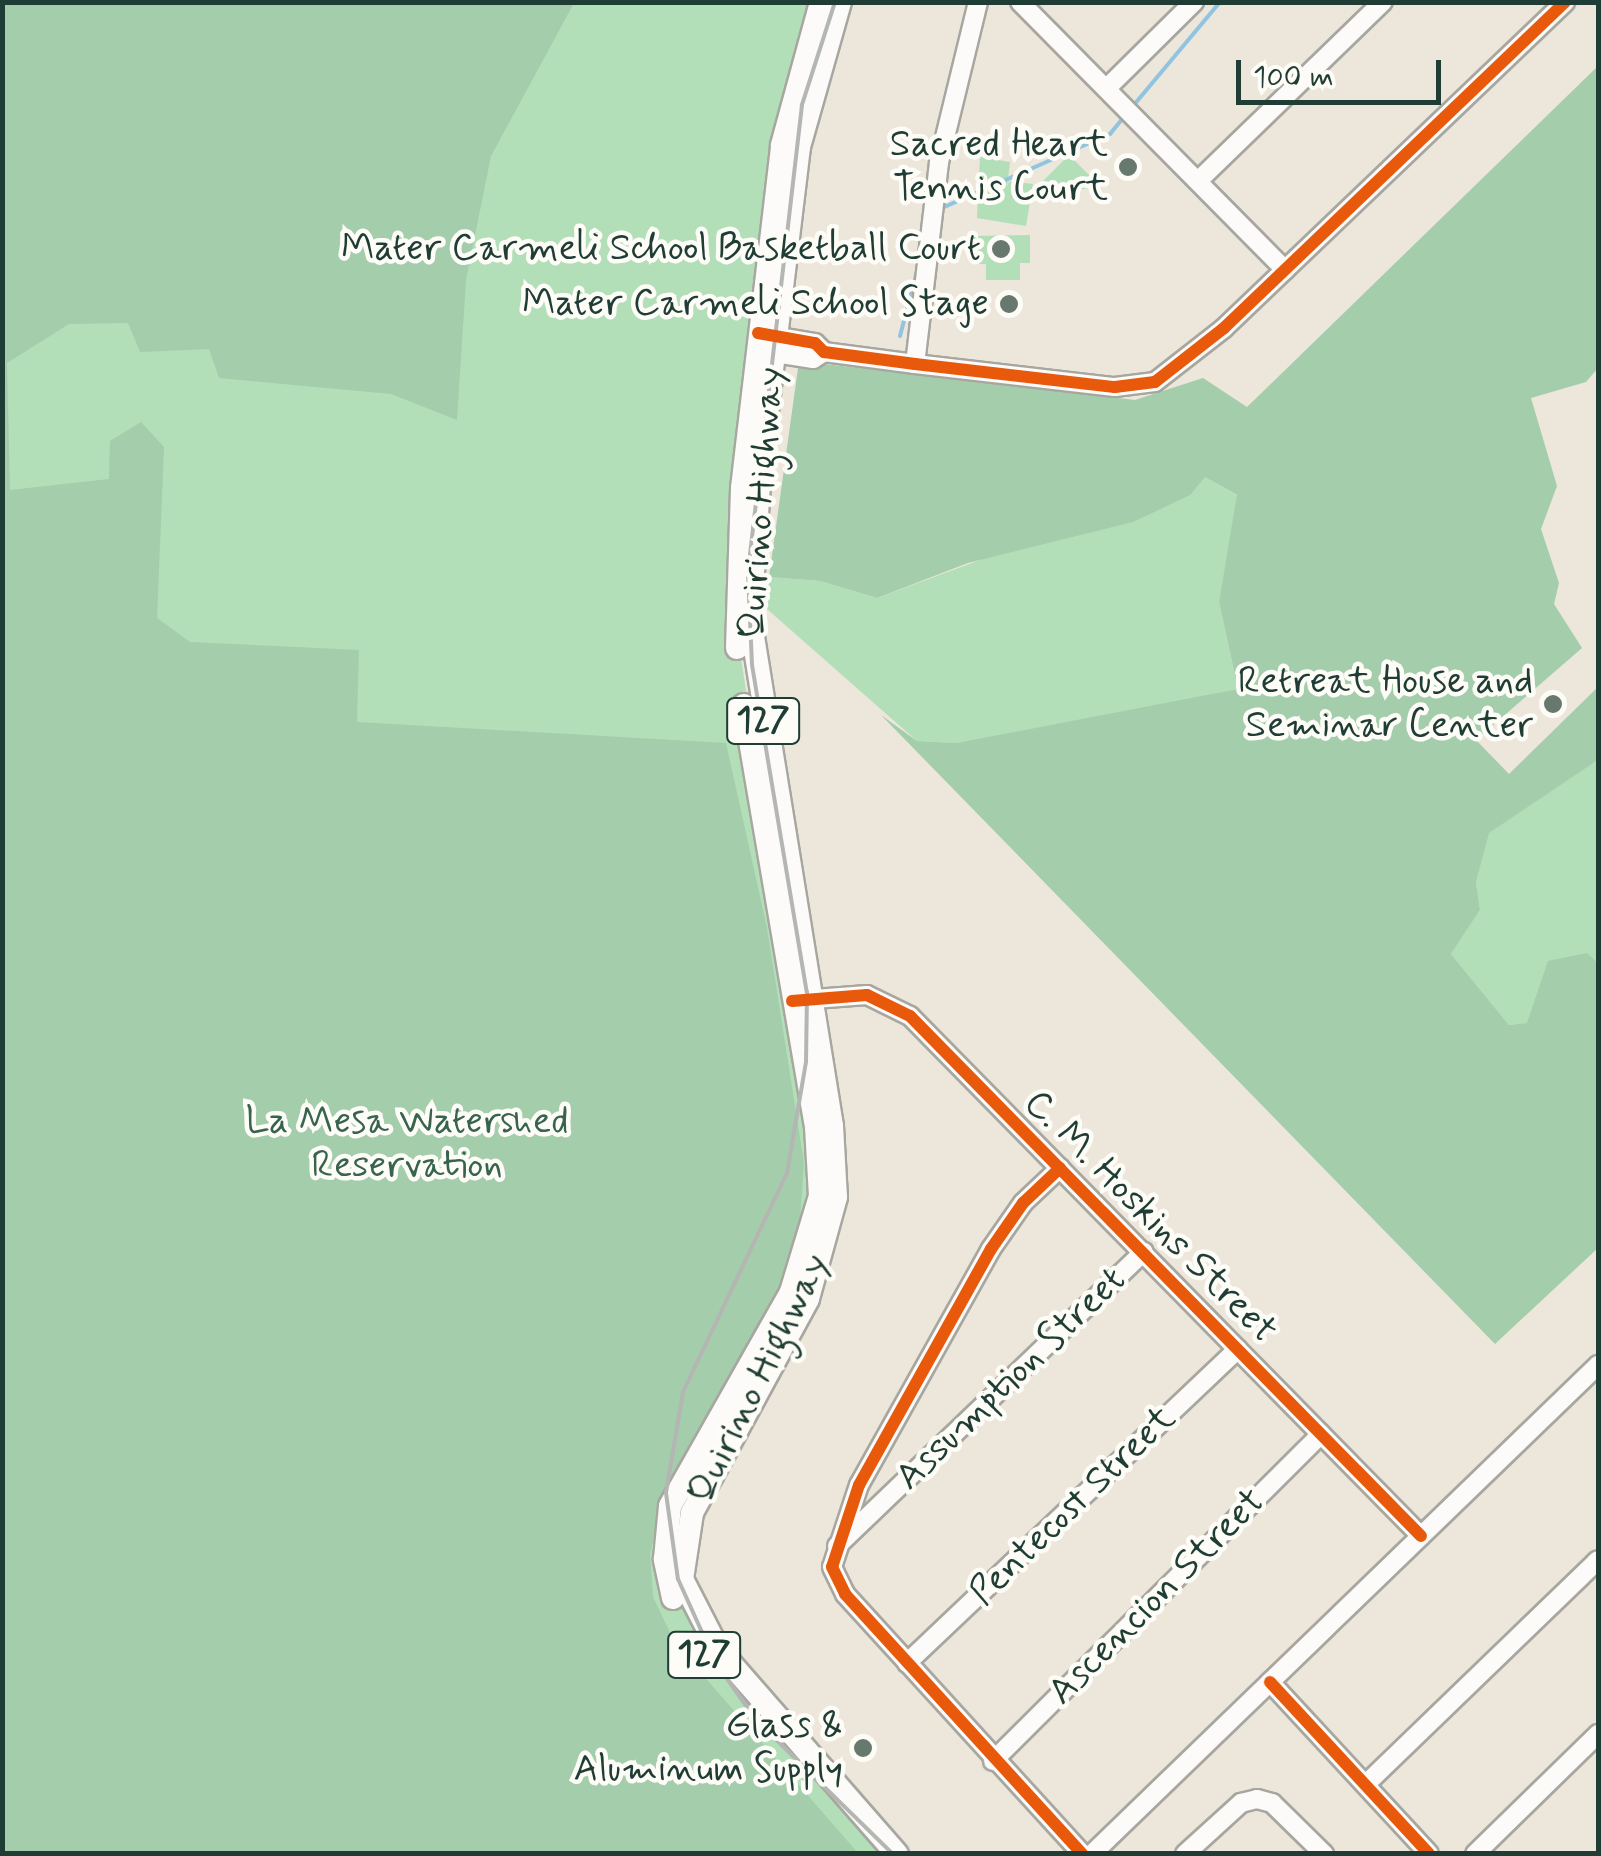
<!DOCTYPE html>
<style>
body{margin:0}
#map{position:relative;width:1601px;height:1856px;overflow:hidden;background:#ece6db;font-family:Mynerve,sans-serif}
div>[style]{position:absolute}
.green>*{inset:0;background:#b2deb8}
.forest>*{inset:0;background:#a4cdab}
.stream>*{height:4px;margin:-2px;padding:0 2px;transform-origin:2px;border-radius:2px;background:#90c4e0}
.roads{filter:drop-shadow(2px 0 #a7a7a0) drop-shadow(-2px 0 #a7a7a0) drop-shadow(0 2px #a7a7a0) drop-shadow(0 -2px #a7a7a0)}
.minor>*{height:18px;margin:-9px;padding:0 9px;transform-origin:9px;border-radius:9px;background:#fcfbfa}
.major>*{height:22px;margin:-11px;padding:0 11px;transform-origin:11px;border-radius:11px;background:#fcfbfa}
.rail>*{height:4px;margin:-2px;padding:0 2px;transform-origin:2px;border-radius:2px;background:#b3b6b3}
.cycleway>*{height:12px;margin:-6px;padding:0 6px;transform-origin:6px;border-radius:6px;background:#e8590c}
.dots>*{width:28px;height:28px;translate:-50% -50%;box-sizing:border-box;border:5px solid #fdfcf7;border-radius:50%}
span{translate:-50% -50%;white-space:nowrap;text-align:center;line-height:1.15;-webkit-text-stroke:9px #fdfcf7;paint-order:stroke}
.shield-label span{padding:2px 8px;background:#fdfcf7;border:2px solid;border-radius:8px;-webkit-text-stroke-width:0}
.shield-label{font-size:35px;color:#1f3d34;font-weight:700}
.poi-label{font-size:38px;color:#1f3d34}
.right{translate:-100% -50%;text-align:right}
.street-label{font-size:38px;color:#1f3d34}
.park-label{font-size:38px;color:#38644e}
.frame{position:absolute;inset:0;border:5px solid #1f3d34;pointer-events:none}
.scale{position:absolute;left:1236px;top:60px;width:205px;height:45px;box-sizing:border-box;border:5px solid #1f3d34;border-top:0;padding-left:12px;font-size:30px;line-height:35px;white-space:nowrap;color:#1f3d34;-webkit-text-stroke:8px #fdfcf7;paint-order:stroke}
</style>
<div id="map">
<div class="green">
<div style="clip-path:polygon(3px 3px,821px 3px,735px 617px,792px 1001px,815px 1223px,677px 1508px,682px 1603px,695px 1632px,885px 1853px,3px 1854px)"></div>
<div style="clip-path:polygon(1069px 155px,1100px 186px,1043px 196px,1039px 185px)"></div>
<div style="clip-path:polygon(980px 157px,1010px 162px,1007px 187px,1009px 181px,1033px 184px,1026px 226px,977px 218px)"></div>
<div style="clip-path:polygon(1030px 235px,1030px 263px,1020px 263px,1020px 280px,986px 280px,986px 264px,973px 264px,972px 236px)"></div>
<div style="clip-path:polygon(1205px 477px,1238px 496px,1219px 602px,1238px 689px,1052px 729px,957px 743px,917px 741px,767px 609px,769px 577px,820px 581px,877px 598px)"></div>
<div style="clip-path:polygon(1598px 760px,1598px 963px,1587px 953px,1527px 1023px,1509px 1025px,1451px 954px,1480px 910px,1476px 882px,1488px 833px)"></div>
</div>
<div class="forest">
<div style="clip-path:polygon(3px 3px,574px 3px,491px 156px,466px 280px,457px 420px,391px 394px,219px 378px,209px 349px,140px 352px,128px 323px,69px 324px,7px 363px,10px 490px,109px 479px,110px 441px,141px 422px,164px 447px,157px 618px,190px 642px,359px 650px,357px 722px,726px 743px,767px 928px,804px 1163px,798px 1250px,662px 1504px,650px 1554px,653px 1597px,675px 1643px,858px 1853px,3px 1854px)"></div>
<div style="clip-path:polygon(1598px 66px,1598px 368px,1586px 382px,1531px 398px,1557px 486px,1541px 529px,1559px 583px,1554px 604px,1582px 648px,1476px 740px,1509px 774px,1598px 687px,1598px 760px,1489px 833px,1476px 882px,1480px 910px,1451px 954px,1509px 1025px,1527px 1023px,1548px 961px,1587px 953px,1598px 963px,1598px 1248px,1495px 1344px,881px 715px,917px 741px,957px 743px,1238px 689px,1219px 602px,1237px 495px,1205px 477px,1190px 495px,1133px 522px,968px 563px,877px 598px,820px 581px,769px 577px,799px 361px,1135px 400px,1203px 378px,1247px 407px)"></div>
</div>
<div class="stream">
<div style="left:1133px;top:106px;width:136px;rotate:-50.1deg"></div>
<div style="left:942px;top:208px;width:184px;rotate:-23.8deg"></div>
<div style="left:1110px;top:134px;width:22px;rotate:-51deg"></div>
<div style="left:900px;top:336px;width:67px;rotate:-75.3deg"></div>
</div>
<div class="roads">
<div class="minor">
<div style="left:1020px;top:2px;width:377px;rotate:45.3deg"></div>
<div style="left:1109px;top:86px;width:120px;rotate:-44.7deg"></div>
<div style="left:1199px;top:180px;width:256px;rotate:-44.1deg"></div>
<div style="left:768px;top:335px;width:48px;rotate:9.7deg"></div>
<div style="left:815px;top:343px;width:13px;rotate:45deg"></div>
<div style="left:824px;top:352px;width:92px;rotate:7.5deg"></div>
<div style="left:915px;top:364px;width:201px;rotate:6.6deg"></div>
<div style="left:1115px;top:387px;width:40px;rotate:-7.1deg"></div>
<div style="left:1155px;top:382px;width:88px;rotate:-38deg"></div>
<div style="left:1224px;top:328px;width:472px;rotate:-43.7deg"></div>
<div style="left:762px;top:351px;width:52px;rotate:8.9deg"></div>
<div style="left:813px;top:359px;width:13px;rotate:-32deg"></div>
<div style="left:915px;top:364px;width:203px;rotate:-83.2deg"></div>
<div style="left:939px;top:162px;width:165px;rotate:-76.3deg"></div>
<div style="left:801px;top:1000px;width:66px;rotate:-4.3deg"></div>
<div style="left:867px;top:995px;width:48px;rotate:26deg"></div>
<div style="left:910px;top:1016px;width:729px;rotate:45.5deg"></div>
<div style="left:1060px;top:1168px;width:51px;rotate:136.6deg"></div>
<div style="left:1023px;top:1203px;width:56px;rotate:124.8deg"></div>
<div style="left:991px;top:1249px;width:270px;rotate:119.2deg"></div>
<div style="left:859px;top:1485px;width:86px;rotate:108.2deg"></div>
<div style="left:832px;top:1567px;width:30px;rotate:64deg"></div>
<div style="left:845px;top:1594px;width:352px;rotate:47.6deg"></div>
<div style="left:837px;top:1546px;width:425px;rotate:-43.8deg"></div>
<div style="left:907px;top:1663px;width:456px;rotate:-43.5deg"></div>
<div style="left:1270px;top:1682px;width:234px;rotate:47.2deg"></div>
<div style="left:993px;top:1761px;width:463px;rotate:-44.9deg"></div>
<div style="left:1366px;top:1784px;width:322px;rotate:-44deg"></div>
<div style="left:1092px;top:1854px;width:704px;rotate:-44.02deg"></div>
<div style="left:1185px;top:1854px;width:76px;rotate:-42.3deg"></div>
<div style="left:1241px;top:1803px;width:16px;rotate:-14deg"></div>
<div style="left:1257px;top:1799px;width:16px;rotate:15deg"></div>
<div style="left:1272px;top:1803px;width:73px;rotate:44.4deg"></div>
<div style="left:1475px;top:1854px;width:172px;rotate:-44.3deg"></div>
</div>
<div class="major">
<div style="left:840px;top:2px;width:151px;rotate:105.8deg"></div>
<div style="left:799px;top:147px;width:325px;rotate:96.9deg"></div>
<div style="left:760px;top:470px;width:148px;rotate:93.9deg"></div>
<div style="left:750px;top:618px;width:515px;rotate:80.83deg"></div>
<div style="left:832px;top:1126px;width:71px;rotate:86.8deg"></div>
<div style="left:836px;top:1197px;width:106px;rotate:105.4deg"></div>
<div style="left:808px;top:1299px;width:243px;rotate:118.5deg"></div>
<div style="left:692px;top:1513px;width:67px;rotate:98.6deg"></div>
<div style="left:682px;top:1579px;width:79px;rotate:62.8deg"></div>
<div style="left:718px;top:1649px;width:272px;rotate:48.9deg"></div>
<div style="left:737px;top:648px;width:160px;rotate:-88.2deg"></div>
<div style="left:742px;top:488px;width:345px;rotate:-83.3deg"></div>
<div style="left:782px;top:145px;width:148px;rotate:-74.7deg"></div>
<div style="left:673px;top:1598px;width:40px;rotate:-102deg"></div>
<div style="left:665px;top:1559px;width:53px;rotate:-84.6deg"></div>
<div style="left:670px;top:1506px;width:246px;rotate:-60.5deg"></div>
<div style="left:791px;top:1292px;width:100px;rotate:-73.2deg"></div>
<div style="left:820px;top:1196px;width:69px;rotate:-93.3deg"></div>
<div style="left:816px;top:1127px;width:428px;rotate:-99.7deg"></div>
</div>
</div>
<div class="rail">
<div style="left:835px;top:2px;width:108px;rotate:107.8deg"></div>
<div style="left:802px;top:105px;width:471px;rotate:96.6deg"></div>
<div style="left:748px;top:573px;width:92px;rotate:87.5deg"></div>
<div style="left:752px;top:665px;width:332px;rotate:80.5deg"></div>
<div style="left:807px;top:992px;width:70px;rotate:90.8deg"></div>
<div style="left:806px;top:1062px;width:113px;rotate:99.7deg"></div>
<div style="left:787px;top:1173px;width:242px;rotate:115.4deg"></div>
<div style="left:683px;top:1392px;width:102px;rotate:99.6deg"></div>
<div style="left:666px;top:1493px;width:87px;rotate:82.1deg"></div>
<div style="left:678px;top:1579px;width:92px;rotate:65.7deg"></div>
<div style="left:716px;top:1663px;width:70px;rotate:54.9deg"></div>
<div style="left:756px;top:1720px;width:192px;rotate:44.4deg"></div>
</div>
<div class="cycleway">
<div style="left:758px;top:333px;width:58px;rotate:10deg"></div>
<div style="left:815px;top:343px;width:13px;rotate:45deg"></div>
<div style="left:824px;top:352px;width:92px;rotate:7.5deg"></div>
<div style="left:915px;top:364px;width:201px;rotate:6.6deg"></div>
<div style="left:1115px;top:387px;width:40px;rotate:-7.1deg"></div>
<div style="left:1155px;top:382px;width:88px;rotate:-38deg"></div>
<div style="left:1224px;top:328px;width:472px;rotate:-43.7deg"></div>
<div style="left:792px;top:1001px;width:75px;rotate:-4.6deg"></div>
<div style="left:867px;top:995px;width:48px;rotate:26deg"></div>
<div style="left:910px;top:1016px;width:729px;rotate:45.5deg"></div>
<div style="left:1060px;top:1168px;width:51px;rotate:136.6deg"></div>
<div style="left:1023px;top:1203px;width:56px;rotate:124.8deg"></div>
<div style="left:991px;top:1249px;width:270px;rotate:119.2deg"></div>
<div style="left:859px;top:1485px;width:86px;rotate:108.2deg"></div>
<div style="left:832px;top:1567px;width:30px;rotate:64deg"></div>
<div style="left:845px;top:1594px;width:352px;rotate:47.6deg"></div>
<div style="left:1270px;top:1682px;width:234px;rotate:47.2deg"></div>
</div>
<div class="dots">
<div style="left:1128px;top:167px;background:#67786e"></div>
<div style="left:1001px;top:249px;background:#67786e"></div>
<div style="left:1009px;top:304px;background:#67786e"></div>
<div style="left:1553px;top:704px;background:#67786e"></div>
<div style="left:863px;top:1748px;background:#67786e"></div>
</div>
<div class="shield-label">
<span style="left:763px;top:721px">127</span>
<span style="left:704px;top:1655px">127</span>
</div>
<div class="poi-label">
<span class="right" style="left:1108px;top:167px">Sacred Heart<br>Tennis Court</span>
<span class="right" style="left:981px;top:249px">Mater Carmeli School Basketball Court</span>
<span class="right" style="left:989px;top:304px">Mater Carmeli School Stage</span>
<span class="right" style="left:1533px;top:704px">Retreat House and<br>Seminar Center</span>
<span class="right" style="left:843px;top:1748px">Glass &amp;<br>Aluminum Supply</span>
</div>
<div class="street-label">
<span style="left:762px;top:503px;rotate:-86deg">Quirino Highway</span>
<span style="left:1150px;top:1217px;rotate:45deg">C. M. Hoskins Street</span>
<span style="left:759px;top:1379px;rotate:-64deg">Quirino Highway</span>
<span style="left:1011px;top:1379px;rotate:-44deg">Assumption Street</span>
<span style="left:1073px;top:1506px;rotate:-44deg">Pentecost Street</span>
<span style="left:1157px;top:1597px;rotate:-45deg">Ascencion Street</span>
</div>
<div class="park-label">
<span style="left:407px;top:1144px">La Mesa Watershed<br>Reservation</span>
</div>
<div class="frame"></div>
<div class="scale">100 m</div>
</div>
